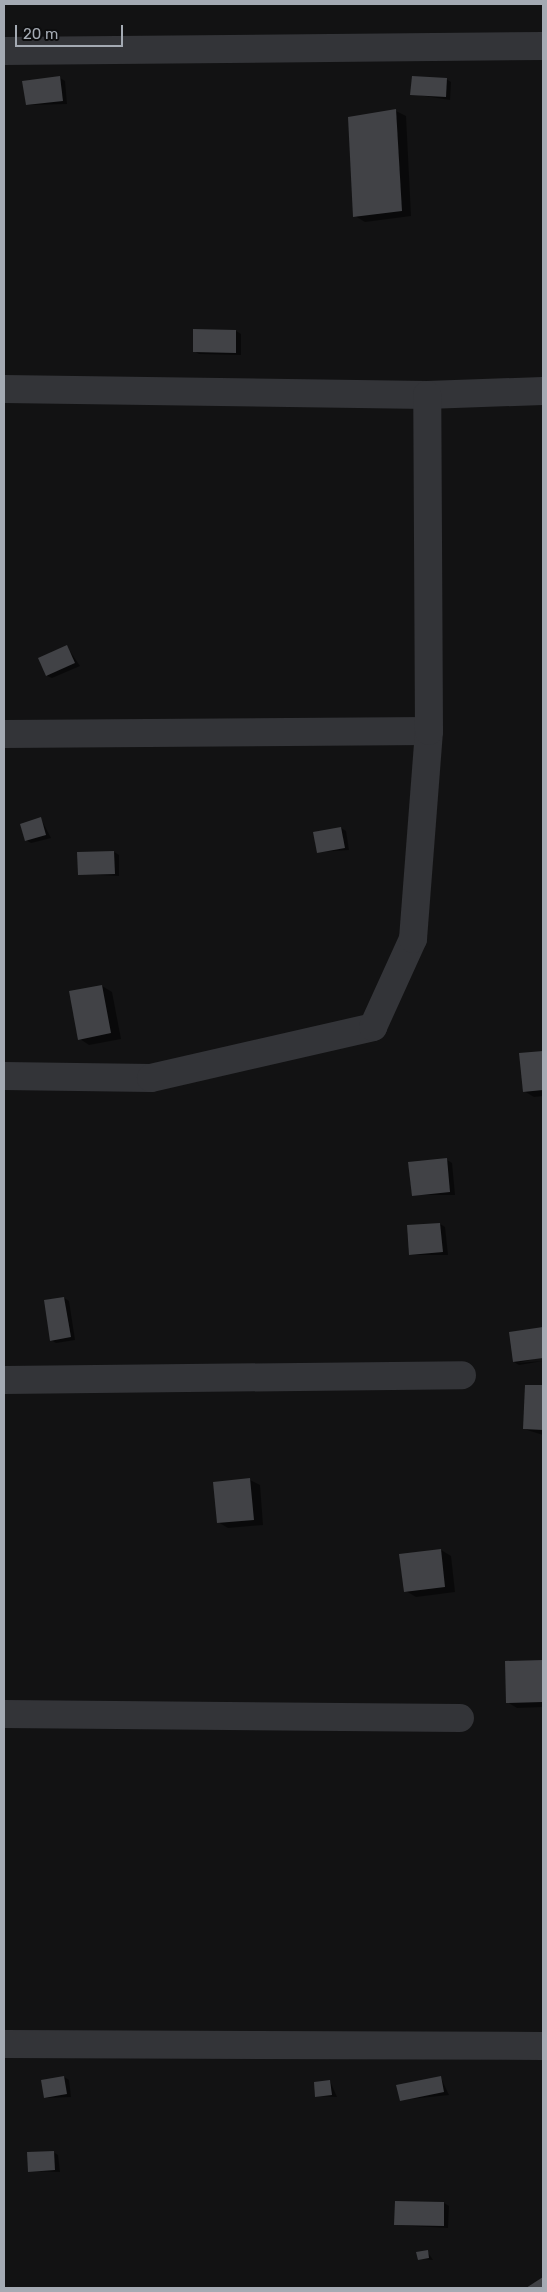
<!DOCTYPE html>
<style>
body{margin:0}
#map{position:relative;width:547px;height:2292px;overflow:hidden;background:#121213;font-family:Rubik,sans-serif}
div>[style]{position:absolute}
.shadow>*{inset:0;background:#0007}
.building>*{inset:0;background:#414246}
.minor>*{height:28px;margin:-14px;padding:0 14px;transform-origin:14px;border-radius:14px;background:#333438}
span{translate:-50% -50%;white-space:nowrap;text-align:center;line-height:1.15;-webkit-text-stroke:5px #0d0d0e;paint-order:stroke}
.frame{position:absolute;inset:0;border:5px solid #a4aab3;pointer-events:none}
.scale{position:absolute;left:15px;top:25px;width:108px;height:22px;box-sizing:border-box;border:2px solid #a4aab3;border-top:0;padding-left:6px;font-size:15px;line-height:18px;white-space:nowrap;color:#a4aab3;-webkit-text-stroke:4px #0d0d0e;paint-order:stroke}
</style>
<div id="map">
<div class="shadow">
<div style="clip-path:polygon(60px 78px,65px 81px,67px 104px,27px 105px)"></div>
<div style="clip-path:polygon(446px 79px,451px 82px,450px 100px,412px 94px)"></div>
<div style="clip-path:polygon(396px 111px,406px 116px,411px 216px,365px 222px,355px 216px)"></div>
<div style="clip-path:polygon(194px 331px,236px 331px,241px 334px,241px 355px,199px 354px,194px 351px)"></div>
<div style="clip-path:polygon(67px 647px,80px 666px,52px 678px,47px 676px)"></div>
<div style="clip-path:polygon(41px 819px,51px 838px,31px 843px,26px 840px)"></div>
<div style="clip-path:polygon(341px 828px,346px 831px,349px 850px,318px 852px)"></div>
<div style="clip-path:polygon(114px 852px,119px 855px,119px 876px,79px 874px)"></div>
<div style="clip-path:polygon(102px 986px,112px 992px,121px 1039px,89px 1045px,80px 1039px)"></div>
<div style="clip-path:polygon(543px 1052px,543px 1096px,534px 1097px,524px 1091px,520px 1054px)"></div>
<div style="clip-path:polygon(447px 1160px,452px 1163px,455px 1195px,413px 1195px)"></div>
<div style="clip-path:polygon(440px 1224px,445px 1227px,448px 1255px,410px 1255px)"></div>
<div style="clip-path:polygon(64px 1298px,69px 1301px,75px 1340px,56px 1343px,51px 1340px)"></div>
<div style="clip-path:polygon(543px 1328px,543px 1357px,517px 1363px,543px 1361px,519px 1365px,514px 1362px,510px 1333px)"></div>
<div style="clip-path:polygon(526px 1386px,543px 1387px,543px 1435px,524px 1429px)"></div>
<div style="clip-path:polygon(250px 1480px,260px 1485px,263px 1525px,228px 1528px,218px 1522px)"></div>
<div style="clip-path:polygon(441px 1550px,451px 1556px,455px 1592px,416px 1597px,406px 1591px)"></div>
<div style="clip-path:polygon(507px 1662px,543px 1662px,543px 1707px,517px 1708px,507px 1702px)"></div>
<div style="clip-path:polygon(64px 2077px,69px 2080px,71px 2097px,45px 2098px)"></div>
<div style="clip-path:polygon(441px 2078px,449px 2095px,401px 2100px)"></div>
<div style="clip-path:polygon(330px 2081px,337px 2097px,316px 2096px)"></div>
<div style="clip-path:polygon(53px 2152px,58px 2155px,60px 2172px,29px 2171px)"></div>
<div style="clip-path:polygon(444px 2203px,449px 2206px,448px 2228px,395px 2225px)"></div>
<div style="clip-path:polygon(427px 2251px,433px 2260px,419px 2259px)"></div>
</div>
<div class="building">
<div style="clip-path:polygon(60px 76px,63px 101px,26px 105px,22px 81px)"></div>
<div style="clip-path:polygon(412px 76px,447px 78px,446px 97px,410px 95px)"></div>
<div style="clip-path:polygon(396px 109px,402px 211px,353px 217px,348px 117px)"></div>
<div style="clip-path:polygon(193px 329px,236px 330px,236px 353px,193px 352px)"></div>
<div style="clip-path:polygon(67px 645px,75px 663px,46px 676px,38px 658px)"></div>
<div style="clip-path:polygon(41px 817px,46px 835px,25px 841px,20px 824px)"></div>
<div style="clip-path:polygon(341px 827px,345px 848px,317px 853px,313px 832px)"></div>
<div style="clip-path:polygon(114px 851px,115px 874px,78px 875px,77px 852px)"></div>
<div style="clip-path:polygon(102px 985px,111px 1033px,78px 1040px,69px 991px)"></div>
<div style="clip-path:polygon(543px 1051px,543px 1090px,523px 1092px,519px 1053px)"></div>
<div style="clip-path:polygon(447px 1158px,450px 1192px,412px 1196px,408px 1162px)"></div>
<div style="clip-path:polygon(440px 1223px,443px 1252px,409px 1255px,407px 1225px)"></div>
<div style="clip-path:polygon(64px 1297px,71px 1337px,50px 1341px,44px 1300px)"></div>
<div style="clip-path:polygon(543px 1327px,543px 1358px,513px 1362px,509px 1332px)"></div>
<div style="clip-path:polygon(525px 1385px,543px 1385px,543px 1430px,523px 1429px)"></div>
<div style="clip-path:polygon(250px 1478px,254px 1520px,217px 1523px,213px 1482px)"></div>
<div style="clip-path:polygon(441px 1549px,445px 1587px,404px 1592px,399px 1554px)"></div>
<div style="clip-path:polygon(543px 1660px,543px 1702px,506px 1703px,505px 1661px)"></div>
<div style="clip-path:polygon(64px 2076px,67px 2094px,44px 2098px,41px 2080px)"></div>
<div style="clip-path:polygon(441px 2076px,444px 2092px,400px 2101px,396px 2085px)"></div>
<div style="clip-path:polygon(330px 2080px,332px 2095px,315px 2097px,314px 2082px)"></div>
<div style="clip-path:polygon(54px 2151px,55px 2170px,28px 2172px,27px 2152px)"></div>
<div style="clip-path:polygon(395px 2201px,444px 2202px,444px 2226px,394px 2225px)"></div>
<div style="clip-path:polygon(428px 2250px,429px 2258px,418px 2260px,416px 2252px)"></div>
<div style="clip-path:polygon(543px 2277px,543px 2288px,526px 2288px)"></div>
</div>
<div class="minor">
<div style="left:4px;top:51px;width:539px;rotate:-0.53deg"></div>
<div style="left:4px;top:389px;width:423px;rotate:0.8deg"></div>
<div style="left:427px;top:395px;width:116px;rotate:-2deg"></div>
<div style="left:4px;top:734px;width:425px;rotate:-0.4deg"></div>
<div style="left:4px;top:1076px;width:147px;rotate:0.8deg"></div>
<div style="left:151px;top:1078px;width:228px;rotate:-12.9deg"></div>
<div style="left:373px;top:1027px;width:97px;rotate:-65.6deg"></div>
<div style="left:413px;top:939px;width:209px;rotate:-85.6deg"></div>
<div style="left:429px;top:731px;width:336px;rotate:-90.3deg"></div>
<div style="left:4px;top:1380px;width:458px;rotate:-0.6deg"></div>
<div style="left:4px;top:1714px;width:456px;rotate:0.5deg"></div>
<div style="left:4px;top:2044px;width:539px;rotate:0.21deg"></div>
</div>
<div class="frame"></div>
<div class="scale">20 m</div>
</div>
